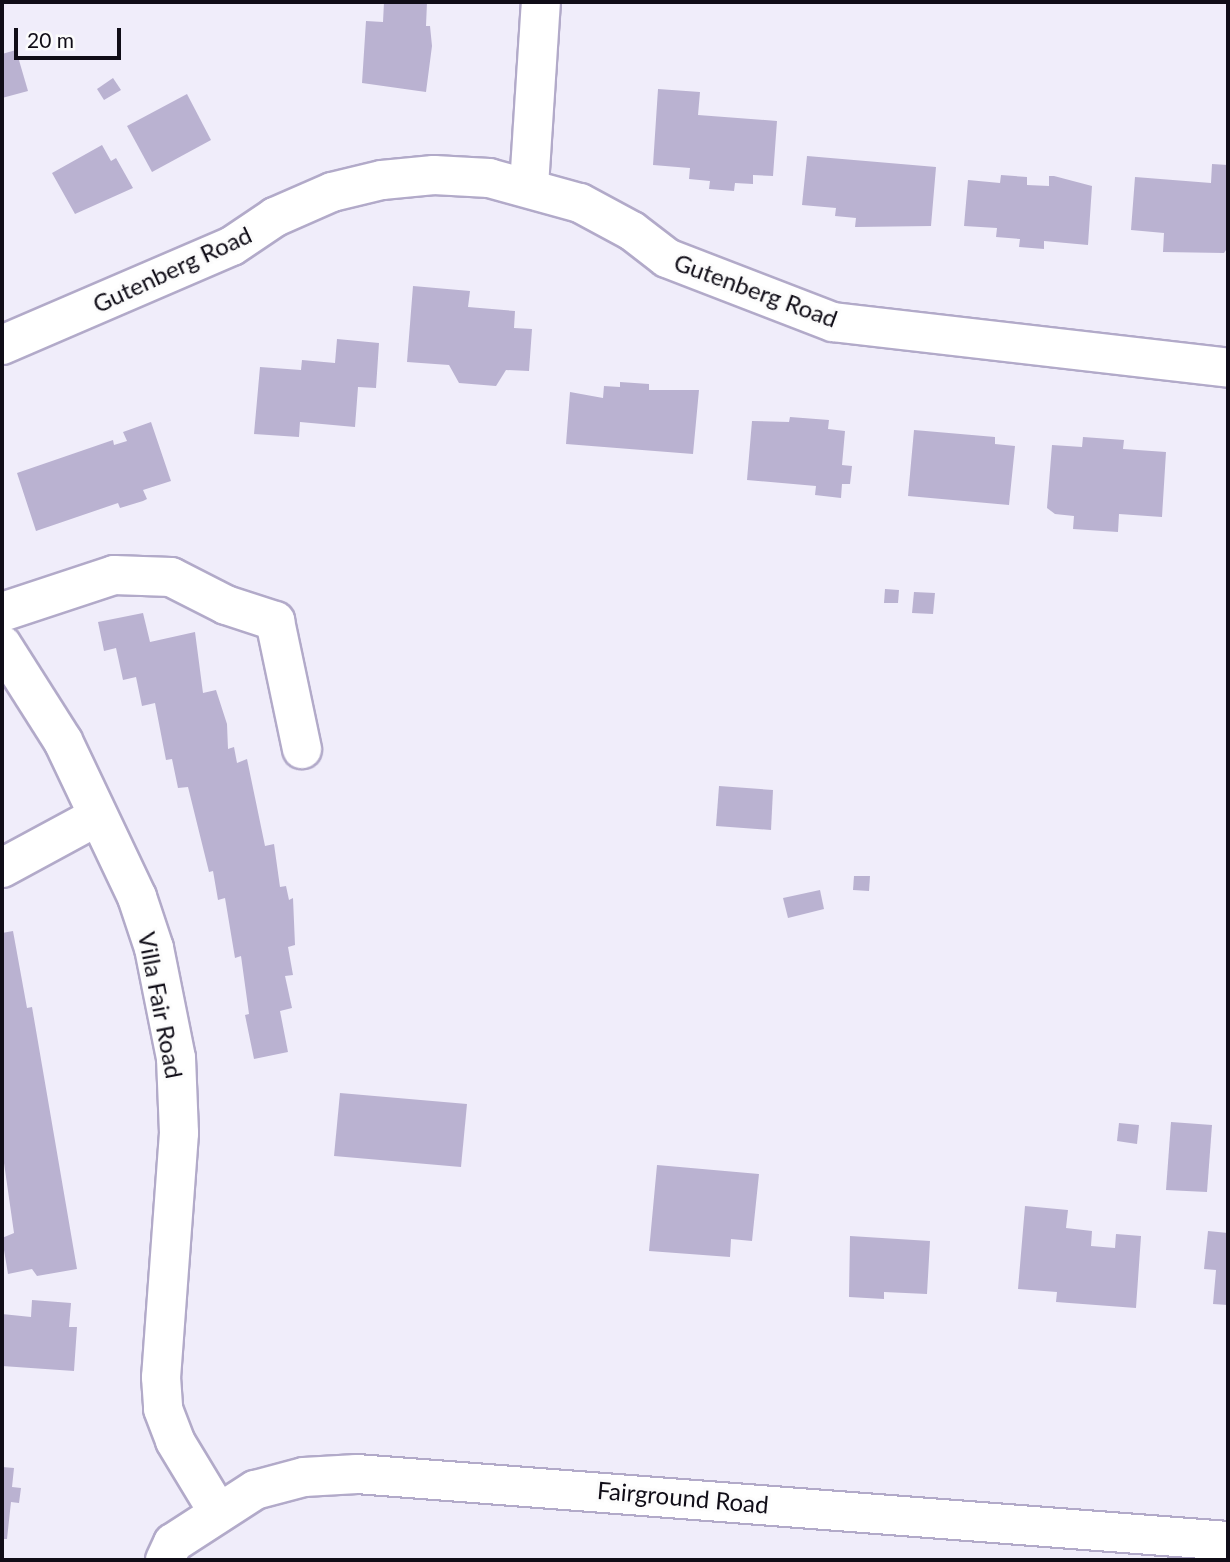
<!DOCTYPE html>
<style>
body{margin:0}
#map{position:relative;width:1230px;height:1562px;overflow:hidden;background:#f0edfa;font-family:Lato,sans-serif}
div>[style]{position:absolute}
.building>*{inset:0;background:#bab2d1}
.roads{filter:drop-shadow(2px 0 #b2aac9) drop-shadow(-2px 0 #b2aac9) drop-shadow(0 2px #b2aac9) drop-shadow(0 -2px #b2aac9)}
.minor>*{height:38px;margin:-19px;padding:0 19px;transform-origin:19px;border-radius:19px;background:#fff}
span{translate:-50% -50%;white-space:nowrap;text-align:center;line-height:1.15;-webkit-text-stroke:6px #fcfcfc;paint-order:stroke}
.street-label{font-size:24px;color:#100d17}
.frame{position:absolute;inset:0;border:4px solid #100d17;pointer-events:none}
.scale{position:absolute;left:14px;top:28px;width:107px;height:32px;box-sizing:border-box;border:4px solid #100d17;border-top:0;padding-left:9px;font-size:21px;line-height:24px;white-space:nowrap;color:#100d17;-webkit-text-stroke:5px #fcfcfc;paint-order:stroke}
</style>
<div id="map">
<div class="building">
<div style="clip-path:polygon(384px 2px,427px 2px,426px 26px,430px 26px,432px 46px,426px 92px,362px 83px,366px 21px,383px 22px)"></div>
<div style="clip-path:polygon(16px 50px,28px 91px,2px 98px,2px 54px)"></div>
<div style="clip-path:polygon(113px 78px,121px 90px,104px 100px,97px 89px)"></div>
<div style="clip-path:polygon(658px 89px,700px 92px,698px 115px,777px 121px,773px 176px,753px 175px,753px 184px,735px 183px,734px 191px,709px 189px,710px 181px,689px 179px,690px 168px,653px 165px)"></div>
<div style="clip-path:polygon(187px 94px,211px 140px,152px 172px,127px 126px)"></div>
<div style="clip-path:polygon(102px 145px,111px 161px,116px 158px,133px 188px,75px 214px,52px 173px)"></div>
<div style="clip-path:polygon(807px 156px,936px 167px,931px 226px,855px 227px,856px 218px,835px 216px,836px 208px,802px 205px)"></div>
<div style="clip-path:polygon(1212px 164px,1228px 165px,1228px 247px,1224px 253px,1163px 252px,1164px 233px,1131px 230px,1135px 177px,1211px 183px)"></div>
<div style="clip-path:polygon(1001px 175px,1027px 177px,1027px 185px,1049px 186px,1049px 176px,1054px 176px,1092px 186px,1088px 245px,1044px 241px,1044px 249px,1019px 247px,1020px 239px,996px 237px,997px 228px,964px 226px,968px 180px,1000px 183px)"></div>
<div style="clip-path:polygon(413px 286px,470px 291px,468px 307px,515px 311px,514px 328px,532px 329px,529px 371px,506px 370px,496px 386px,459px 383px,449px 365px,407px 362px)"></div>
<div style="clip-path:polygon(337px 339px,379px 343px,376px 388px,358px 387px,355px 427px,300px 422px,299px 437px,254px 434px,260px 367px,301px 370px,302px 360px,335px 363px)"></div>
<div style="clip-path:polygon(620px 382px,649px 384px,649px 390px,699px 390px,693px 454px,566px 444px,570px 392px,603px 398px,604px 386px,620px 387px)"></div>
<div style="clip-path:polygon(790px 417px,829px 420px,828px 429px,845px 431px,842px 465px,852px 466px,850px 484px,842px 484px,841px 498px,815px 495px,816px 486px,747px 480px,752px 421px,789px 422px)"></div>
<div style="clip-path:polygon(151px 422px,171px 481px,143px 490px,147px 499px,143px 501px,120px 508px,118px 503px,36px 531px,17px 473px,113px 440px,114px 445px,127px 441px,123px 432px)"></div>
<div style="clip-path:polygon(914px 430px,995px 437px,995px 444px,1015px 446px,1009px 505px,908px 496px)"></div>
<div style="clip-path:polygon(1083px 437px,1124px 440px,1123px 449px,1166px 452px,1162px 517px,1119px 514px,1118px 532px,1073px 529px,1074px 516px,1055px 514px,1047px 508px,1052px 445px,1082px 447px)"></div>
<div style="clip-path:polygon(885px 589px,899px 590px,898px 603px,884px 603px)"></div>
<div style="clip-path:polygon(914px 592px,935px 593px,933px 614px,912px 613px)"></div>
<div style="clip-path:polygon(143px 613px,150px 642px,195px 632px,203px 693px,216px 690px,227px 724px,228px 749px,234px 747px,237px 763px,247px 759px,265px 846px,274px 844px,280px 887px,286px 886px,289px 900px,293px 898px,295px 945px,288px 947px,293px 975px,285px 976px,292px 1008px,280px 1011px,288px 1052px,254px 1059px,245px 1015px,249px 1014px,241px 956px,235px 958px,225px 898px,218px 900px,213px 871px,209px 872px,188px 787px,178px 788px,172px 759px,166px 760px,155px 703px,142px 706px,136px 677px,123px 680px,116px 648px,104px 651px,98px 622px)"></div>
<div style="clip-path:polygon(719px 786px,773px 790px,771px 830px,716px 826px)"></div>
<div style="clip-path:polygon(854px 876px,870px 876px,869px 891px,853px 890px)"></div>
<div style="clip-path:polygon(820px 890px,824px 909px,788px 918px,783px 898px)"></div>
<div style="clip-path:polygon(13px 931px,27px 1008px,32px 1007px,77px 1269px,37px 1276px,32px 1269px,8px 1274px,2px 1238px,14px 1233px,2px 1149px,2px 933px)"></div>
<div style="clip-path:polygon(340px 1093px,467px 1104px,461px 1167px,334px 1156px)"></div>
<div style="clip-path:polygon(1171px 1122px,1212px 1125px,1207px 1192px,1166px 1190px)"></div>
<div style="clip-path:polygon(1119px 1123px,1139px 1125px,1137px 1144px,1117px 1141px)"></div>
<div style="clip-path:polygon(657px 1165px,759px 1174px,752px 1241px,731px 1239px,730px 1257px,649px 1251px)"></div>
<div style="clip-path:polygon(1025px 1206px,1068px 1210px,1066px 1228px,1092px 1231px,1091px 1246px,1115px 1248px,1116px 1234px,1141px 1236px,1136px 1308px,1056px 1302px,1057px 1292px,1018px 1289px)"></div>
<div style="clip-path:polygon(1208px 1231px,1228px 1233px,1228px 1305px,1213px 1304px,1216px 1270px,1204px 1269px)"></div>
<div style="clip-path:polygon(850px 1236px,930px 1241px,927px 1294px,884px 1292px,884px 1299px,849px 1297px)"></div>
<div style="clip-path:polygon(32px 1300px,71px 1303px,69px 1327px,77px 1327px,74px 1371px,2px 1366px,2px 1314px,31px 1317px)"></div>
<div style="clip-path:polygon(2px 1467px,14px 1468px,12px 1487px,21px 1488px,19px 1503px,11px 1502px,7px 1539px,2px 1539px)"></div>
</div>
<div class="roads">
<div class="minor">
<div style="left:529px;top:186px;width:184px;rotate:-86.3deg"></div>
<div style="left:2px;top:345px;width:250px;rotate:-23.3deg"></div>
<div style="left:232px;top:246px;width:52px;rotate:-34deg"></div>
<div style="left:275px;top:217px;width:62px;rotate:-23.7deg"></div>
<div style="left:332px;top:192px;width:51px;rotate:-13.5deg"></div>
<div style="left:382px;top:180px;width:52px;rotate:-5.5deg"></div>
<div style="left:434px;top:175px;width:55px;rotate:3.1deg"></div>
<div style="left:489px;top:178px;width:94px;rotate:15.4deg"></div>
<div style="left:580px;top:203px;width:59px;rotate:28.3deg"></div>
<div style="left:632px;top:231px;width:44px;rotate:37.6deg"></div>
<div style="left:667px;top:258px;width:178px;rotate:21.1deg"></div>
<div style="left:833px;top:322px;width:398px;rotate:6.6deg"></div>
<div style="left:2px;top:612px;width:118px;rotate:-18.3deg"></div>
<div style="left:114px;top:575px;width:57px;rotate:2deg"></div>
<div style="left:171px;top:577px;width:62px;rotate:27deg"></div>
<div style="left:226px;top:605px;width:52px;rotate:18.1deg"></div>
<div style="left:275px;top:621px;width:131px;rotate:78.1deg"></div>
<div style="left:2px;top:645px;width:114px;rotate:57.6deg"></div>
<div style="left:63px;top:741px;width:173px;rotate:64.6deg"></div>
<div style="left:137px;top:897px;width:54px;rotate:71.6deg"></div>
<div style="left:154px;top:948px;width:112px;rotate:78.7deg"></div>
<div style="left:176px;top:1058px;width:75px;rotate:87.7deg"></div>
<div style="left:179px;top:1133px;width:245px;rotate:94.2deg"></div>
<div style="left:161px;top:1377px;width:32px;rotate:86deg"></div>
<div style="left:163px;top:1409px;width:34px;rotate:69deg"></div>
<div style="left:175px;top:1441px;width:83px;rotate:58.8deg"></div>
<div style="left:2px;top:868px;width:109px;rotate:-28.4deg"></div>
<div style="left:165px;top:1560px;width:19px;rotate:-65deg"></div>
<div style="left:173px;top:1543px;width:98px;rotate:-32.9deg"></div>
<div style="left:255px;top:1490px;width:51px;rotate:-14.9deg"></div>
<div style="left:304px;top:1477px;width:53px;rotate:-3.2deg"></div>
<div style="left:357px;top:1474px;width:874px;rotate:4.4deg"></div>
</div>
</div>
<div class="street-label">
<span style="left:172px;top:269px;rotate:-25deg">Gutenberg Road</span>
<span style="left:756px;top:290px;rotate:20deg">Gutenberg Road</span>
<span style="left:161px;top:1005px;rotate:79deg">Villa Fair Road</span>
<span style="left:683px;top:1497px;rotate:5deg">Fairground Road</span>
</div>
<div class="frame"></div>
<div class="scale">20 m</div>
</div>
